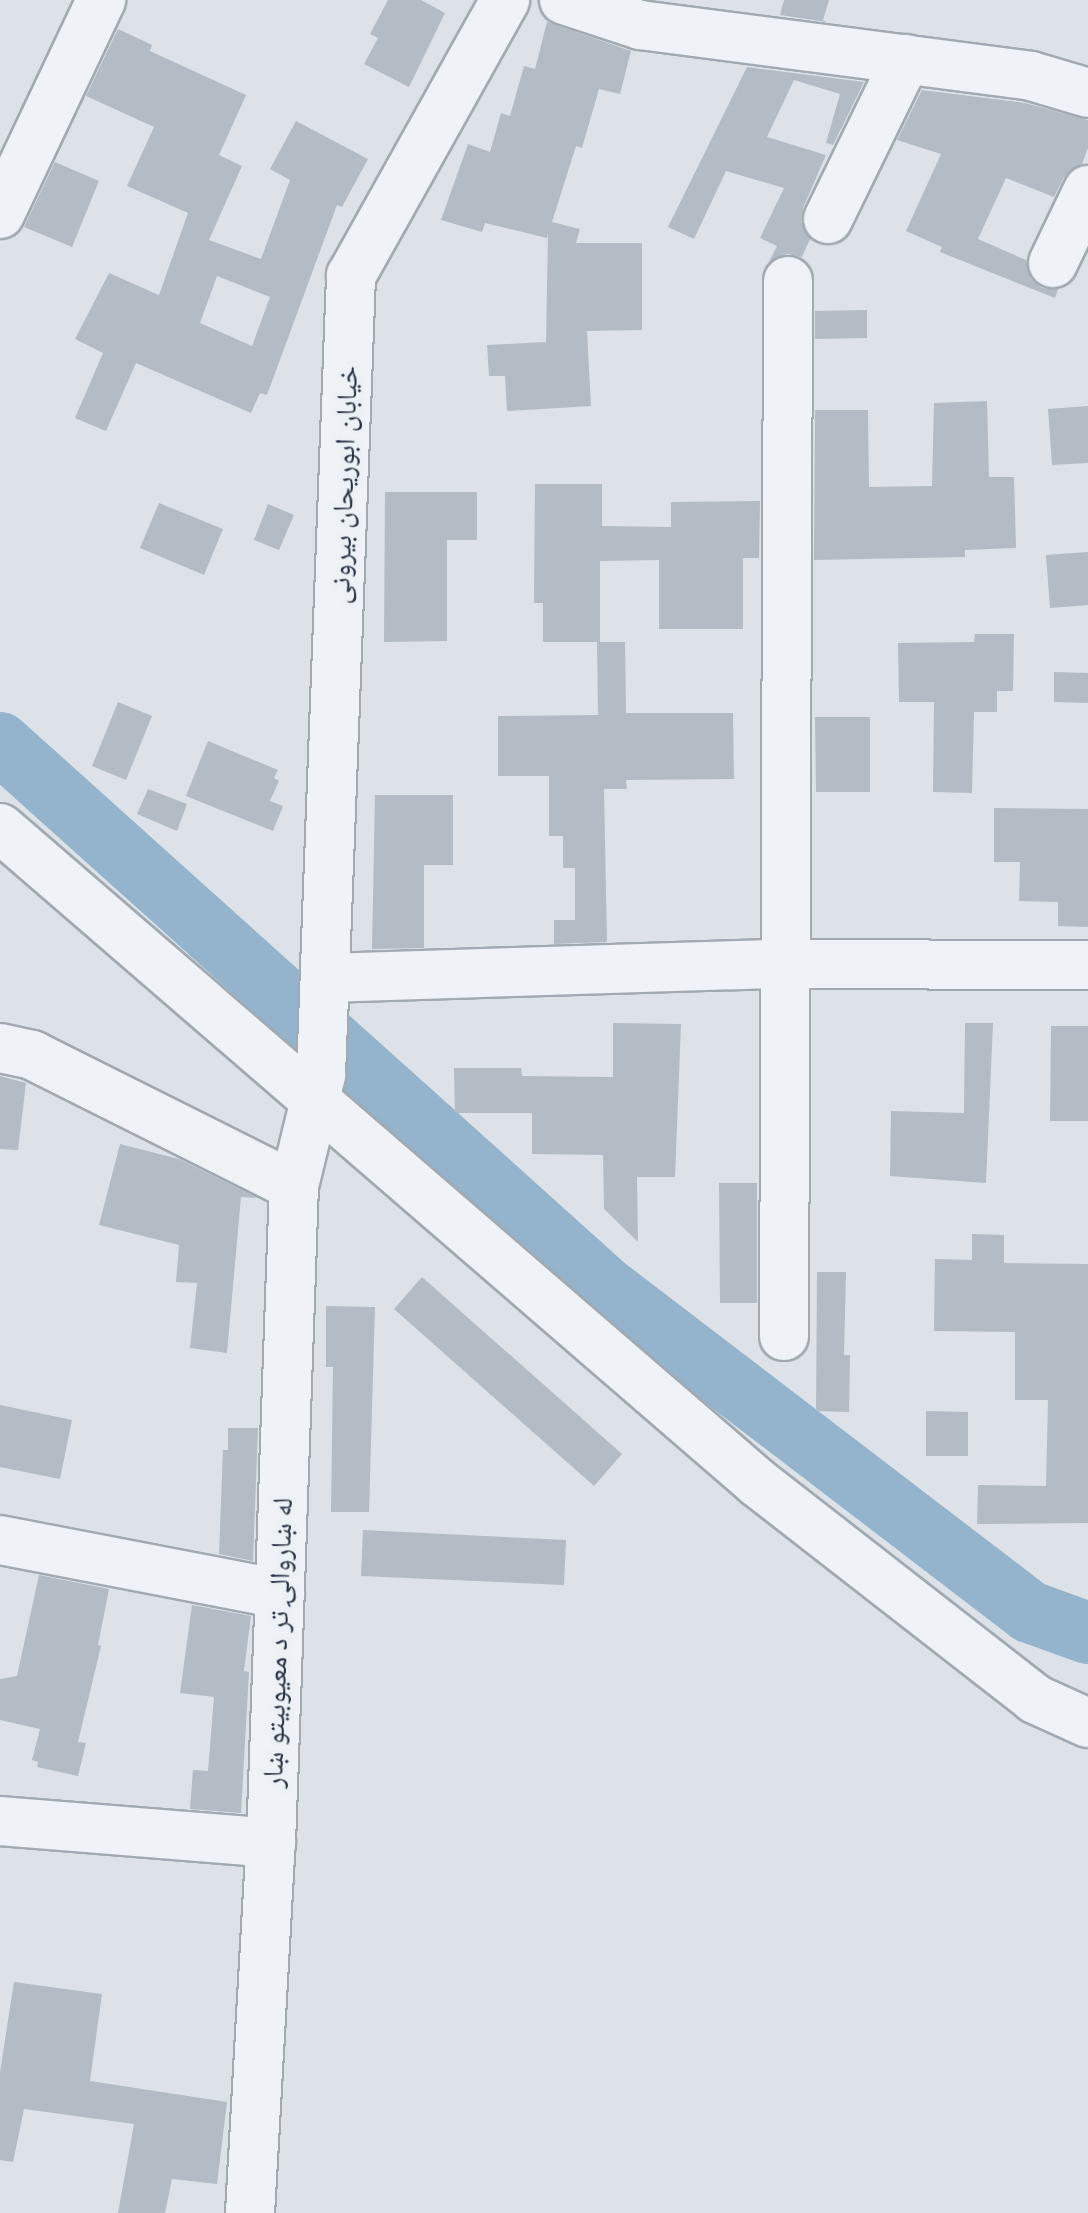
<!DOCTYPE html>
<meta charset="utf-8">
<style>
body{margin:0}
#map{position:relative;width:1088px;height:2213px;overflow:hidden;background:#dce2e8;font-family:Karla,"Noto Naskh Arabic",sans-serif}
div>[style]{position:absolute}
.river>*{height:62px;margin:-31px;padding:0 31px;transform-origin:31px;border-radius:31px;background:#94b3cc}
.building>*{inset:0;background:#b3bbc5}
.roads{filter:drop-shadow(2px 0 #a1a9b2) drop-shadow(-2px 0 #a1a9b2) drop-shadow(0 2px #a1a9b2) drop-shadow(0 -2px #a1a9b2)}
.minor>*{height:48px;margin:-24px;padding:0 24px;transform-origin:24px;border-radius:24px;background:#eff2f6}
span{translate:-50% -50%;white-space:nowrap;text-align:center;line-height:1.15;-webkit-text-stroke:9px #ecf1f6;paint-order:stroke}
.street-label{font-size:28px;color:#253040}
</style>
<div id="map">
<div class="river">
<div style="left:0;top:743px;width:814px;rotate:41.96deg"></div>
<div style="left:605px;top:1287px;width:535px;rotate:37.41deg"></div>
<div style="left:1030px;top:1612px;width:62px;rotate:19.9deg"></div>
</div>
<div class="building">
<div style="clip-path:polygon(388px 0,421px 0,445px 13px,409px 87px,364px 64px,378px 38px,370px 34px)"></div>
<div style="clip-path:polygon(784px 0,829px 0,823px 20px,827px 22px,780px 15px)"></div>
<div style="clip-path:polygon(547px 22px,631px 51px,620px 94px,599px 89px,582px 148px,576px 146px,552px 222px,580px 229px,576px 243px,642px 243px,642px 330px,587px 331px,591px 406px,507px 411px,505px 376px,489px 376px,487px 345px,546px 342px,548px 233px,547px 238px,485px 223px,482px 232px,441px 220px,468px 144px,490px 152px,501px 113px,510px 116px,524px 66px,535px 69px)"></div>
<div style="clip-path:polygon(evenodd,118px 29px,152px 45px,150px 51px,246px 95px,219px 155px,242px 166px,209px 240px,261px 259px,290px 180px,270px 169px,296px 121px,368px 159px,342px 207px,337px 205px,267px 395px,260px 393px,251px 413px,136px 363px,106px 431px,75px 418px,103px 353px,75px 339px,109px 273px,159px 295px,188px 213px,127px 186px,154px 127px,86px 96px,118px 29px,217px 276px,270px 297px,252px 346px,200px 323px,217px 276px)"></div>
<div style="clip-path:polygon(747px 67px,864px 82px,833px 145px,826px 143px,840px 94px,794px 80px,767px 137px,826px 155px,803px 208px,801px 222px,810px 239px,802px 257px,787px 254px,769px 262px,777px 246px,760px 238px,784px 188px,726px 171px,694px 239px,668px 227px)"></div>
<div style="clip-path:polygon(922px 90px,1025px 103px,1088px 120px,1088px 148px,1082px 164px,1064px 177px,1054px 197px,1006px 178px,978px 239px,1026px 260px,1031px 279px,1042px 288px,1058px 289px,1055px 298px,940px 252px,942px 247px,906px 231px,941px 154px,897px 140px)"></div>
<div style="clip-path:polygon(55px 162px,99px 181px,72px 247px,24px 227px)"></div>
<div style="clip-path:polygon(867px 310px,867px 338px,815px 339px,815px 311px)"></div>
<div style="clip-path:polygon(987px 401px,989px 477px,1014px 477px,1016px 548px,965px 550px,965px 557px,814px 560px,815px 410px,868px 410px,869px 487px,932px 486px,934px 403px)"></div>
<div style="clip-path:polygon(1088px 406px,1088px 463px,1052px 465px,1048px 409px)"></div>
<div style="clip-path:polygon(535px 484px,602px 484px,602px 526px,671px 527px,671px 502px,760px 501px,759px 558px,743px 558px,743px 629px,659px 629px,659px 560px,600px 561px,600px 642px,543px 642px,543px 603px,534px 603px)"></div>
<div style="clip-path:polygon(385px 492px,477px 492px,477px 540px,447px 540px,447px 641px,384px 642px)"></div>
<div style="clip-path:polygon(159px 503px,223px 529px,204px 575px,140px 548px)"></div>
<div style="clip-path:polygon(268px 504px,294px 515px,279px 550px,254px 540px)"></div>
<div style="clip-path:polygon(1088px 552px,1088px 605px,1050px 608px,1046px 555px)"></div>
<div style="clip-path:polygon(975px 634px,1014px 634px,1013px 691px,997px 691px,997px 712px,974px 712px,972px 793px,933px 792px,934px 702px,899px 702px,898px 643px,974px 642px)"></div>
<div style="clip-path:polygon(597px 642px,625px 642px,626px 713px,733px 713px,734px 779px,626px 780px,627px 789px,604px 789px,607px 942px,554px 944px,554px 920px,575px 920px,575px 868px,563px 868px,563px 836px,549px 836px,549px 776px,498px 776px,498px 716px,598px 715px)"></div>
<div style="clip-path:polygon(1054px 672px,1088px 673px,1088px 703px,1054px 702px)"></div>
<div style="clip-path:polygon(118px 702px,152px 716px,126px 780px,92px 766px)"></div>
<div style="clip-path:polygon(815px 717px,870px 717px,870px 792px,816px 792px)"></div>
<div style="clip-path:polygon(208px 741px,278px 770px,274px 778px,279px 781px,270px 801px,283px 806px,273px 831px,186px 796px)"></div>
<div style="clip-path:polygon(148px 789px,187px 804px,177px 831px,137px 814px)"></div>
<div style="clip-path:polygon(375px 795px,453px 795px,453px 865px,424px 865px,424px 948px,372px 949px)"></div>
<div style="clip-path:polygon(994px 808px,1088px 809px,1088px 927px,1058px 926px,1058px 902px,1019px 901px,1020px 862px,994px 862px)"></div>
<div style="clip-path:polygon(613px 1023px,681px 1024px,675px 1177px,637px 1177px,638px 1242px,604px 1209px,603px 1155px,532px 1154px,532px 1113px,455px 1113px,454px 1068px,521px 1068px,522px 1076px,613px 1077px)"></div>
<div style="clip-path:polygon(965px 1023px,993px 1023px,986px 1183px,890px 1176px,891px 1111px,964px 1113px)"></div>
<div style="clip-path:polygon(1051px 1026px,1088px 1026px,1088px 1121px,1050px 1121px)"></div>
<div style="clip-path:polygon(0 1076px,26px 1083px,18px 1150px,0 1149px)"></div>
<div style="clip-path:polygon(120px 1144px,179px 1159px,258px 1198px,241px 1197px,227px 1353px,190px 1348px,197px 1283px,176px 1282px,179px 1245px,99px 1225px)"></div>
<div style="clip-path:polygon(719px 1183px,757px 1183px,757px 1303px,720px 1303px)"></div>
<div style="clip-path:polygon(972px 1234px,1004px 1235px,1004px 1263px,1088px 1264px,1088px 1523px,977px 1524px,978px 1485px,1046px 1486px,1048px 1400px,1015px 1400px,1015px 1332px,934px 1331px,935px 1259px,972px 1260px)"></div>
<div style="clip-path:polygon(817px 1272px,846px 1272px,844px 1355px,850px 1355px,849px 1412px,816px 1411px)"></div>
<div style="clip-path:polygon(422px 1277px,622px 1454px,594px 1486px,394px 1309px)"></div>
<div style="clip-path:polygon(326px 1306px,375px 1307px,369px 1512px,331px 1512px,333px 1367px,326px 1367px)"></div>
<div style="clip-path:polygon(0 1405px,72px 1420px,60px 1479px,0 1467px)"></div>
<div style="clip-path:polygon(926px 1411px,968px 1412px,968px 1456px,926px 1456px)"></div>
<div style="clip-path:polygon(228px 1428px,258px 1428px,253px 1561px,219px 1554px,223px 1450px,228px 1450px)"></div>
<div style="clip-path:polygon(363px 1530px,566px 1540px,564px 1585px,361px 1576px)"></div>
<div style="clip-path:polygon(39px 1575px,109px 1589px,98px 1645px,101px 1646px,78px 1742px,86px 1743px,78px 1776px,37px 1767px,38px 1762px,32px 1760px,40px 1729px,0 1720px,0 1679px,17px 1676px)"></div>
<div style="clip-path:polygon(192px 1605px,251px 1616px,244px 1671px,249px 1672px,241px 1813px,190px 1809px,193px 1770px,208px 1771px,214px 1697px,180px 1693px)"></div>
<div style="clip-path:polygon(14px 1982px,102px 1994px,90px 2081px,227px 2102px,217px 2184px,172px 2179px,165px 2213px,118px 2213px,134px 2124px,24px 2109px,13px 2162px,0 2160px,0 2072px)"></div>
</div>
<div class="roads">
<div class="minor">
<div style="left:564px;top:0;width:80px;rotate:18.2deg"></div>
<div style="left:640px;top:25px;width:394px;rotate:7.4deg"></div>
<div style="left:1031px;top:76px;width:59px;rotate:16.6deg"></div>
<div style="left:0;top:214px;width:237px;rotate:-64.7deg"></div>
<div style="left:828px;top:219px;width:178px;rotate:-64deg"></div>
<div style="left:1053px;top:263px;width:81px;rotate:-64.4deg"></div>
<div style="left:0;top:828px;width:1002px;rotate:40.83deg"></div>
<div style="left:758px;top:1483px;width:351px;rotate:37.9deg"></div>
<div style="left:1035px;top:1699px;width:58px;rotate:24.4deg"></div>
<div style="left:326px;top:978px;width:457px;rotate:-1.8deg"></div>
<div style="left:783px;top:964px;width:305px;rotate:0.2deg"></div>
<div style="left:0;top:1048px;width:33px;rotate:12deg"></div>
<div style="left:32px;top:1055px;width:293px;rotate:26.6deg"></div>
<div style="left:784px;top:1336px;width:1055px;rotate:-89.78deg"></div>
<div style="left:0;top:1540px;width:285px;rotate:10.9deg"></div>
<div style="left:0;top:1821px;width:272px;rotate:4.6deg"></div>
<div style="left:250px;top:2213px;width:371px;rotate:-86.8deg"></div>
<div style="left:271px;top:1843px;width:657px;rotate:-88deg"></div>
<div style="left:294px;top:1186px;width:114px;rotate:-76.3deg"></div>
<div style="left:321px;top:1075px;width:800px;rotate:-87.85deg"></div>
<div style="left:351px;top:276px;width:316px;rotate:-60.8deg"></div>
</div>
</div>
<div class="street-label">
<span style="left:344px;top:485px;rotate:-88deg">خیابان ابوریحان بیرونی</span>
<span style="left:278px;top:1643px;rotate:-88deg">له ښاروالۍ تر د معیوبیتو ښار</span>
</div>
</div>
